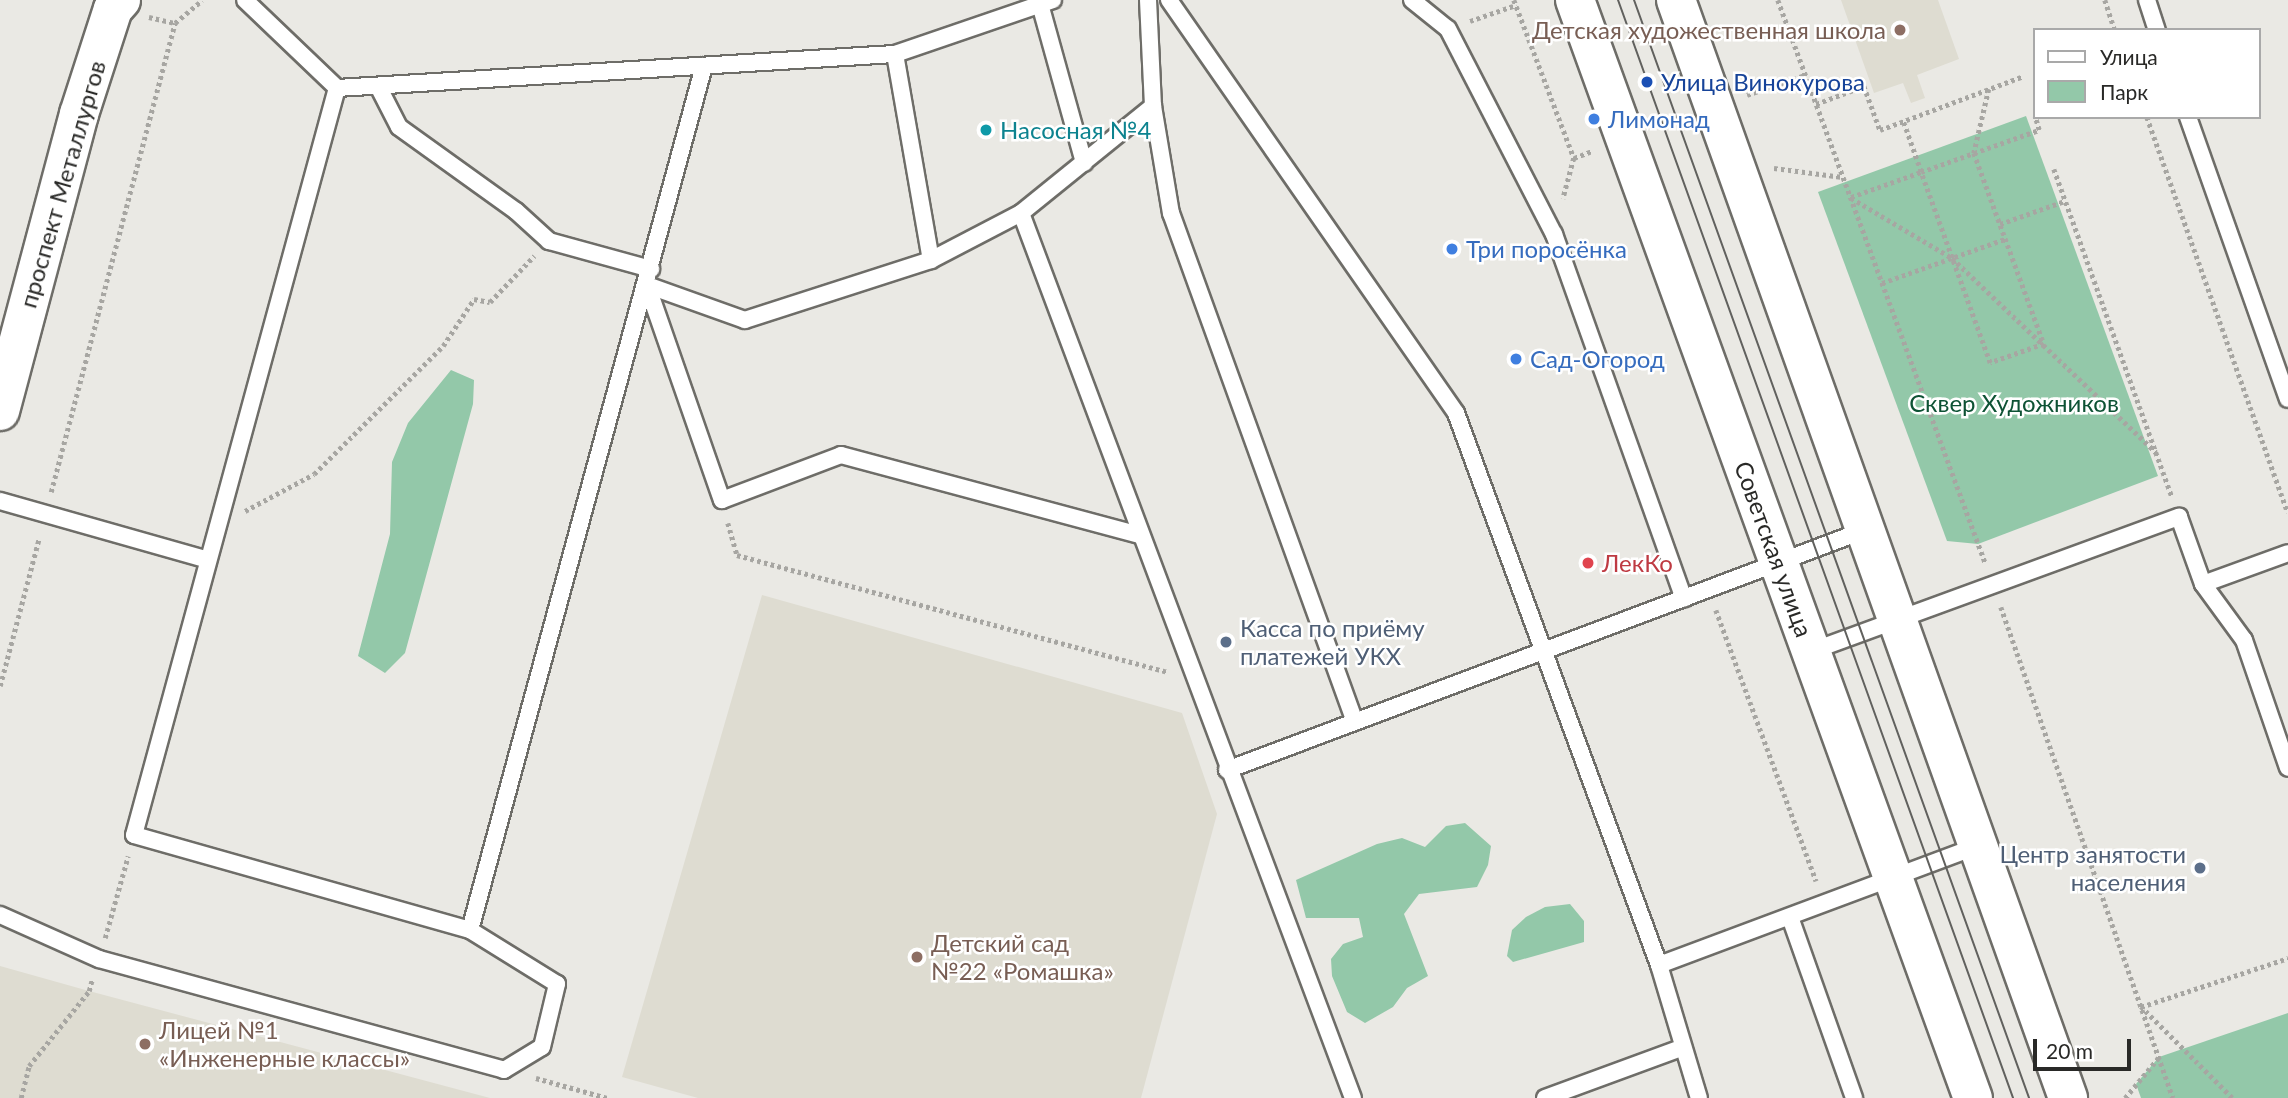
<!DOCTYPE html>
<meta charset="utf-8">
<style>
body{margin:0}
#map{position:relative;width:2288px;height:1098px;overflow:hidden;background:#eae9e4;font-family:Lato,sans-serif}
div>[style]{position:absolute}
.built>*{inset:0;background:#dedcd1}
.green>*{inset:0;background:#93c8a9}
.path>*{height:4.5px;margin-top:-2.25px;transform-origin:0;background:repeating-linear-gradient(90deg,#a7a6a2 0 3.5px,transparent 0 7px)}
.roads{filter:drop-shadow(2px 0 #6e6d68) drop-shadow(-2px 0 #6e6d68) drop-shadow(0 2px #6e6d68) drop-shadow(0 -2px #6e6d68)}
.lane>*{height:16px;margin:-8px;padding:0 8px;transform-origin:8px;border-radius:8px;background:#fff}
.secondary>*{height:38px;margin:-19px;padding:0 19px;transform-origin:19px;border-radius:19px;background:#fff}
.tram>*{height:2px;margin:-1px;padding:0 1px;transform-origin:1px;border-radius:1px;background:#61615e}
.dots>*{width:19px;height:19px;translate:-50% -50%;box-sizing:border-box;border:4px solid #fff;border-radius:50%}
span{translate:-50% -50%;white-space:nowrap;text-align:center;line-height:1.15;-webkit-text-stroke:5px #fff;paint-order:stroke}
.education-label{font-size:24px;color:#785e54}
.right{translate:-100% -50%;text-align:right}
.left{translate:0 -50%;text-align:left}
.transit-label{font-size:24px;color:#164399}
.shop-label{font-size:24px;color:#366cbe}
.culture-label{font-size:24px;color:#0d838f}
.street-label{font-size:24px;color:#292927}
.park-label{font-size:24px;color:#0d5234}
.health-label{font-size:24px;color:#be3a42}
.service-label{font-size:24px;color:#4e5e75}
.legend{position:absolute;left:2033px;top:28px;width:228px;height:91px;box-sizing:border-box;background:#fff;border:2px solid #a9a9a9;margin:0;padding:9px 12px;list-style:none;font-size:21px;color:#292927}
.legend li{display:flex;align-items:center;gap:14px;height:35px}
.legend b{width:35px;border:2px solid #a9a9a9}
.scale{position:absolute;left:2033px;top:1039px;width:98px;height:32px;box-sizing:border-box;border:4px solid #292927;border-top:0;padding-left:9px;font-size:21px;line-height:24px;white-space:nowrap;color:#292927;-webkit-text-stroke:5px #fff;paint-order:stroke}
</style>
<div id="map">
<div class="built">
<div style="clip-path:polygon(1841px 0,1938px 0,1959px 59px,1917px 75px,1925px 98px,1911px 103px,1903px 83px,1874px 93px)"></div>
<div style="clip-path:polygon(762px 595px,1182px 713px,1217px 814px,1141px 1098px,698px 1098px,622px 1077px)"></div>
<div style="clip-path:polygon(0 966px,89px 991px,490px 1098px,0 1098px)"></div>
</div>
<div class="green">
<div style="clip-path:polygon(2026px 116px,2158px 476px,1978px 544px,1947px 541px,1818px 192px)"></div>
<div style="clip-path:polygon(451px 370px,474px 380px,473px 404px,405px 653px,385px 673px,358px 656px,390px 534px,392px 462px,408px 423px)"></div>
<div style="clip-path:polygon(1465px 823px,1491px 846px,1488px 865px,1477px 887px,1419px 894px,1404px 914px,1428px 976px,1407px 988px,1393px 1007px,1365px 1023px,1347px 1012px,1332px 976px,1331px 959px,1343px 944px,1363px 937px,1359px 918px,1306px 918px,1296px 880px,1377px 844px,1402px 838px,1425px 847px,1446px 826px)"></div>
<div style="clip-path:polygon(1570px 904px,1584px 921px,1584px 942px,1513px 962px,1507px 956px,1512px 930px,1526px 917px,1545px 907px)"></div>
<div style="clip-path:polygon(2288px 1013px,2288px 1098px,2141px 1098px,2136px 1084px,2159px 1057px)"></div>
</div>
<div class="path">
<div style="left:1514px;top:0;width:169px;rotate:69.2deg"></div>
<div style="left:1574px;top:158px;width:42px;rotate:105deg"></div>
<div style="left:1778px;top:0;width:599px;rotate:69.78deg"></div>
<div style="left:2105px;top:0;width:32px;rotate:72deg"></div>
<div style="left:149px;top:17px;width:27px;rotate:13deg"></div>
<div style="left:1470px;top:21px;width:49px;rotate:-19.2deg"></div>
<div style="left:1989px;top:89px;width:66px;rotate:103.2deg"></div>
<div style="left:1974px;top:153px;width:203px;rotate:69.9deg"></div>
<div style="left:2044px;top:344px;width:57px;rotate:160.6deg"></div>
<div style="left:1990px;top:363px;width:203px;rotate:-109.9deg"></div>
<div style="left:1921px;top:172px;width:56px;rotate:-19.7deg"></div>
<div style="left:1974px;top:153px;width:69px;rotate:-19.5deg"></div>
<div style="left:2039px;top:130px;width:14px;rotate:-107deg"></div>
<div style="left:1747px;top:95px;width:61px;rotate:-19deg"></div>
<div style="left:1816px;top:104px;width:51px;rotate:-20.6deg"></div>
<div style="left:1864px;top:86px;width:47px;rotate:70deg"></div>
<div style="left:1880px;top:130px;width:151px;rotate:-20.6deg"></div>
<div style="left:2147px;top:117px;width:420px;rotate:70.4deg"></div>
<div style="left:1574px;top:158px;width:19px;rotate:-21deg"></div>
<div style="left:1774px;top:168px;width:69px;rotate:7.5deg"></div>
<div style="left:2054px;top:169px;width:348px;rotate:70.2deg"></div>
<div style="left:1851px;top:197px;width:74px;rotate:-19.7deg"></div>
<div style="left:1921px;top:172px;width:54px;rotate:-109.4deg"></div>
<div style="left:1851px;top:198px;width:117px;rotate:30.7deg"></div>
<div style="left:1952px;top:258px;width:282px;rotate:43.6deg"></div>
<div style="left:2000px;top:224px;width:69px;rotate:-19.5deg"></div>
<div style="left:1882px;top:283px;width:131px;rotate:-19.7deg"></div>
<div style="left:51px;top:492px;width:485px;rotate:-75.2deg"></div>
<div style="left:175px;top:23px;width:35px;rotate:-40deg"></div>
<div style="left:245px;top:511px;width:78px;rotate:-28.2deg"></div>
<div style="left:314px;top:474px;width:182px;rotate:-44.8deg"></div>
<div style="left:443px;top:346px;width:56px;rotate:-56.6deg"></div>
<div style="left:474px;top:299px;width:16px;rotate:11deg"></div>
<div style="left:490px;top:302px;width:64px;rotate:-46.3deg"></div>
<div style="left:728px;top:523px;width:33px;rotate:74deg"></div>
<div style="left:737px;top:555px;width:447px;rotate:15.2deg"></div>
<div style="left:2001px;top:607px;width:520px;rotate:70.69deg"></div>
<div style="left:1716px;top:610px;width:289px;rotate:69.7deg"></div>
<div style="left:0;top:686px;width:153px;rotate:-75.2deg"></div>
<div style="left:105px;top:938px;width:85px;rotate:-74.3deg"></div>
<div style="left:536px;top:1078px;width:74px;rotate:15.7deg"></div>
<div style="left:21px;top:1098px;width:33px;rotate:-76deg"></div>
<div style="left:29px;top:1066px;width:96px;rotate:-51.3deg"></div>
<div style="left:89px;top:991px;width:11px;rotate:-75deg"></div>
<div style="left:2125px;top:1098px;width:53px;rotate:-50.3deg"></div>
<div style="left:2232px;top:1098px;width:129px;rotate:-135deg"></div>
<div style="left:2141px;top:1007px;width:155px;rotate:-18.4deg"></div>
</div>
<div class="roads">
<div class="lane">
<div style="left:1148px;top:0;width:106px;rotate:87.3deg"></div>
<div style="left:1153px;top:106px;width:109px;rotate:80.5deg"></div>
<div style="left:1171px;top:213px;width:541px;rotate:70.13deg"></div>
<div style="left:1169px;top:0;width:503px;rotate:55.2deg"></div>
<div style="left:1456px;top:413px;width:588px;rotate:69.81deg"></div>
<div style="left:1659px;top:965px;width:139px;rotate:73.3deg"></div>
<div style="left:1412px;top:0;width:46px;rotate:38.9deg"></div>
<div style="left:1448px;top:29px;width:231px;rotate:62.7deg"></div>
<div style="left:1554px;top:234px;width:387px;rotate:70.4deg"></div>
<div style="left:2147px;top:0;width:32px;rotate:72deg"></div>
<div style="left:1040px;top:4px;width:165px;rotate:74.5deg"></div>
<div style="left:895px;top:54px;width:209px;rotate:80.1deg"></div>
<div style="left:378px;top:86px;width:46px;rotate:62.9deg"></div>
<div style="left:399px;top:127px;width:144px;rotate:35.7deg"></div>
<div style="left:516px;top:211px;width:45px;rotate:42.3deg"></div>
<div style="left:549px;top:241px;width:106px;rotate:15.4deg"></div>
<div style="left:337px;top:88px;width:559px;rotate:-3.49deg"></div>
<div style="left:895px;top:54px;width:167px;rotate:-18.9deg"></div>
<div style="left:2188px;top:117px;width:299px;rotate:70.5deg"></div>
<div style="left:1021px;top:213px;width:945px;rotate:69.44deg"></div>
<div style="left:647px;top:285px;width:228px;rotate:70.8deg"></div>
<div style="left:722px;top:500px;width:127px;rotate:-20.7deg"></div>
<div style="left:841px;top:455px;width:310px;rotate:15deg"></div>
<div style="left:647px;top:285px;width:104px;rotate:19.7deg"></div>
<div style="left:745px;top:320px;width:195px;rotate:-17.9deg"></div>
<div style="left:931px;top:260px;width:102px;rotate:-27.6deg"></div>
<div style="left:1021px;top:213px;width:170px;rotate:-39deg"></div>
<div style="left:0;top:501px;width:216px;rotate:15.8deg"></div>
<div style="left:2203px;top:584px;width:69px;rotate:53.8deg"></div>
<div style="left:2244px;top:640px;width:135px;rotate:71deg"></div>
<div style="left:1812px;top:651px;width:391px;rotate:-20.1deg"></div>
<div style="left:2179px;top:517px;width:71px;rotate:70.3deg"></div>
<div style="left:2203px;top:584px;width:90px;rotate:-20deg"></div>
<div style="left:1227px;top:770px;width:682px;rotate:-20.62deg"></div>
<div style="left:0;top:915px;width:108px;rotate:24deg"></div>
<div style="left:99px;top:959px;width:420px;rotate:15.3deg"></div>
<div style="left:504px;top:1070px;width:44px;rotate:-31.2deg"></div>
<div style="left:542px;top:1047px;width:65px;rotate:-76.6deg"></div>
<div style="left:557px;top:984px;width:102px;rotate:-148.2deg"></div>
<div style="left:470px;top:930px;width:349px;rotate:-164.2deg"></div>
<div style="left:134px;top:835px;width:774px;rotate:-74.8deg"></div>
<div style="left:337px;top:88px;width:127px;rotate:-136.3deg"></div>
<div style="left:1790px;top:917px;width:192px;rotate:70.5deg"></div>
<div style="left:470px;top:930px;width:895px;rotate:-74.85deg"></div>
<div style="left:1659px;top:965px;width:340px;rotate:-20.5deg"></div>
<div style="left:1545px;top:1098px;width:145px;rotate:-20.2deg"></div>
</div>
<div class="secondary">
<div style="left:1575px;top:0;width:1168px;rotate:70.08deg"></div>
<div style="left:1676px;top:0;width:1166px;rotate:70.35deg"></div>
<div style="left:0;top:411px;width:307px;rotate:-75.1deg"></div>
<div style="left:79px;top:114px;width:110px;rotate:-72.1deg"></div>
<div style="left:113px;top:9px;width:12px;rotate:-48deg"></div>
</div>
</div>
<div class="tram">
<div style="left:1618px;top:0;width:1167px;rotate:70.21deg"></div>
<div style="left:1634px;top:0;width:1167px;rotate:70.21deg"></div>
</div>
<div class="dots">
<div style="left:1900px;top:30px;background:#8d6e63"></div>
<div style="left:1647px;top:82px;background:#1a4fb4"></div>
<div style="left:1594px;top:119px;background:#3f7fe0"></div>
<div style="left:986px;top:130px;background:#0f9aa8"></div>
<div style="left:1452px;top:249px;background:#3f7fe0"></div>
<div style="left:1516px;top:359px;background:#3f7fe0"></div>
<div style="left:1588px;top:563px;background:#e0444e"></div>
<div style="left:1226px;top:642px;background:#5c6f8a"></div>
<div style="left:2200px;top:868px;background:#5c6f8a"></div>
<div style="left:917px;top:957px;background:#8d6e63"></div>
<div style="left:145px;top:1044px;background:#8d6e63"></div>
</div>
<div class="education-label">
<span class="right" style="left:1886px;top:30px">Детская художественная школа</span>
<span class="left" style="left:931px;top:957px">Детский сад<br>№22 «Ромашка»</span>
<span class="left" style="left:159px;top:1044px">Лицей №1<br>«Инженерные классы»</span>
</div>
<div class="transit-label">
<span class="left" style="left:1661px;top:82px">Улица Винокурова</span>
</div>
<div class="shop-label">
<span class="left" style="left:1608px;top:119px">Лимонад</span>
<span class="left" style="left:1466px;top:249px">Три поросёнка</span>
<span class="left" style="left:1530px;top:359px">Сад-Огород</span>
</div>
<div class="culture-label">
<span class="left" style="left:1000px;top:130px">Насосная №4</span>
</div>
<div class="street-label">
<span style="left:62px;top:184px;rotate:-74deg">проспект Металлургов</span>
<span style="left:1774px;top:549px;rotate:70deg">Советская улица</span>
</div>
<div class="park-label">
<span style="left:2014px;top:403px">Сквер Художников</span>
</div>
<div class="health-label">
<span class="left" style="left:1602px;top:563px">ЛекКо</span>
</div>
<div class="service-label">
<span class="left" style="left:1240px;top:642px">Касса по приёму<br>платежей УКХ</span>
<span class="right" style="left:2186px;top:868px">Центр занятости<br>населения</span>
</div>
<ul class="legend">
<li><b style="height:9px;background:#fff"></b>Улица</li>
<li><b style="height:19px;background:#93c8a9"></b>Парк</li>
</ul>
<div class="scale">20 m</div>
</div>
